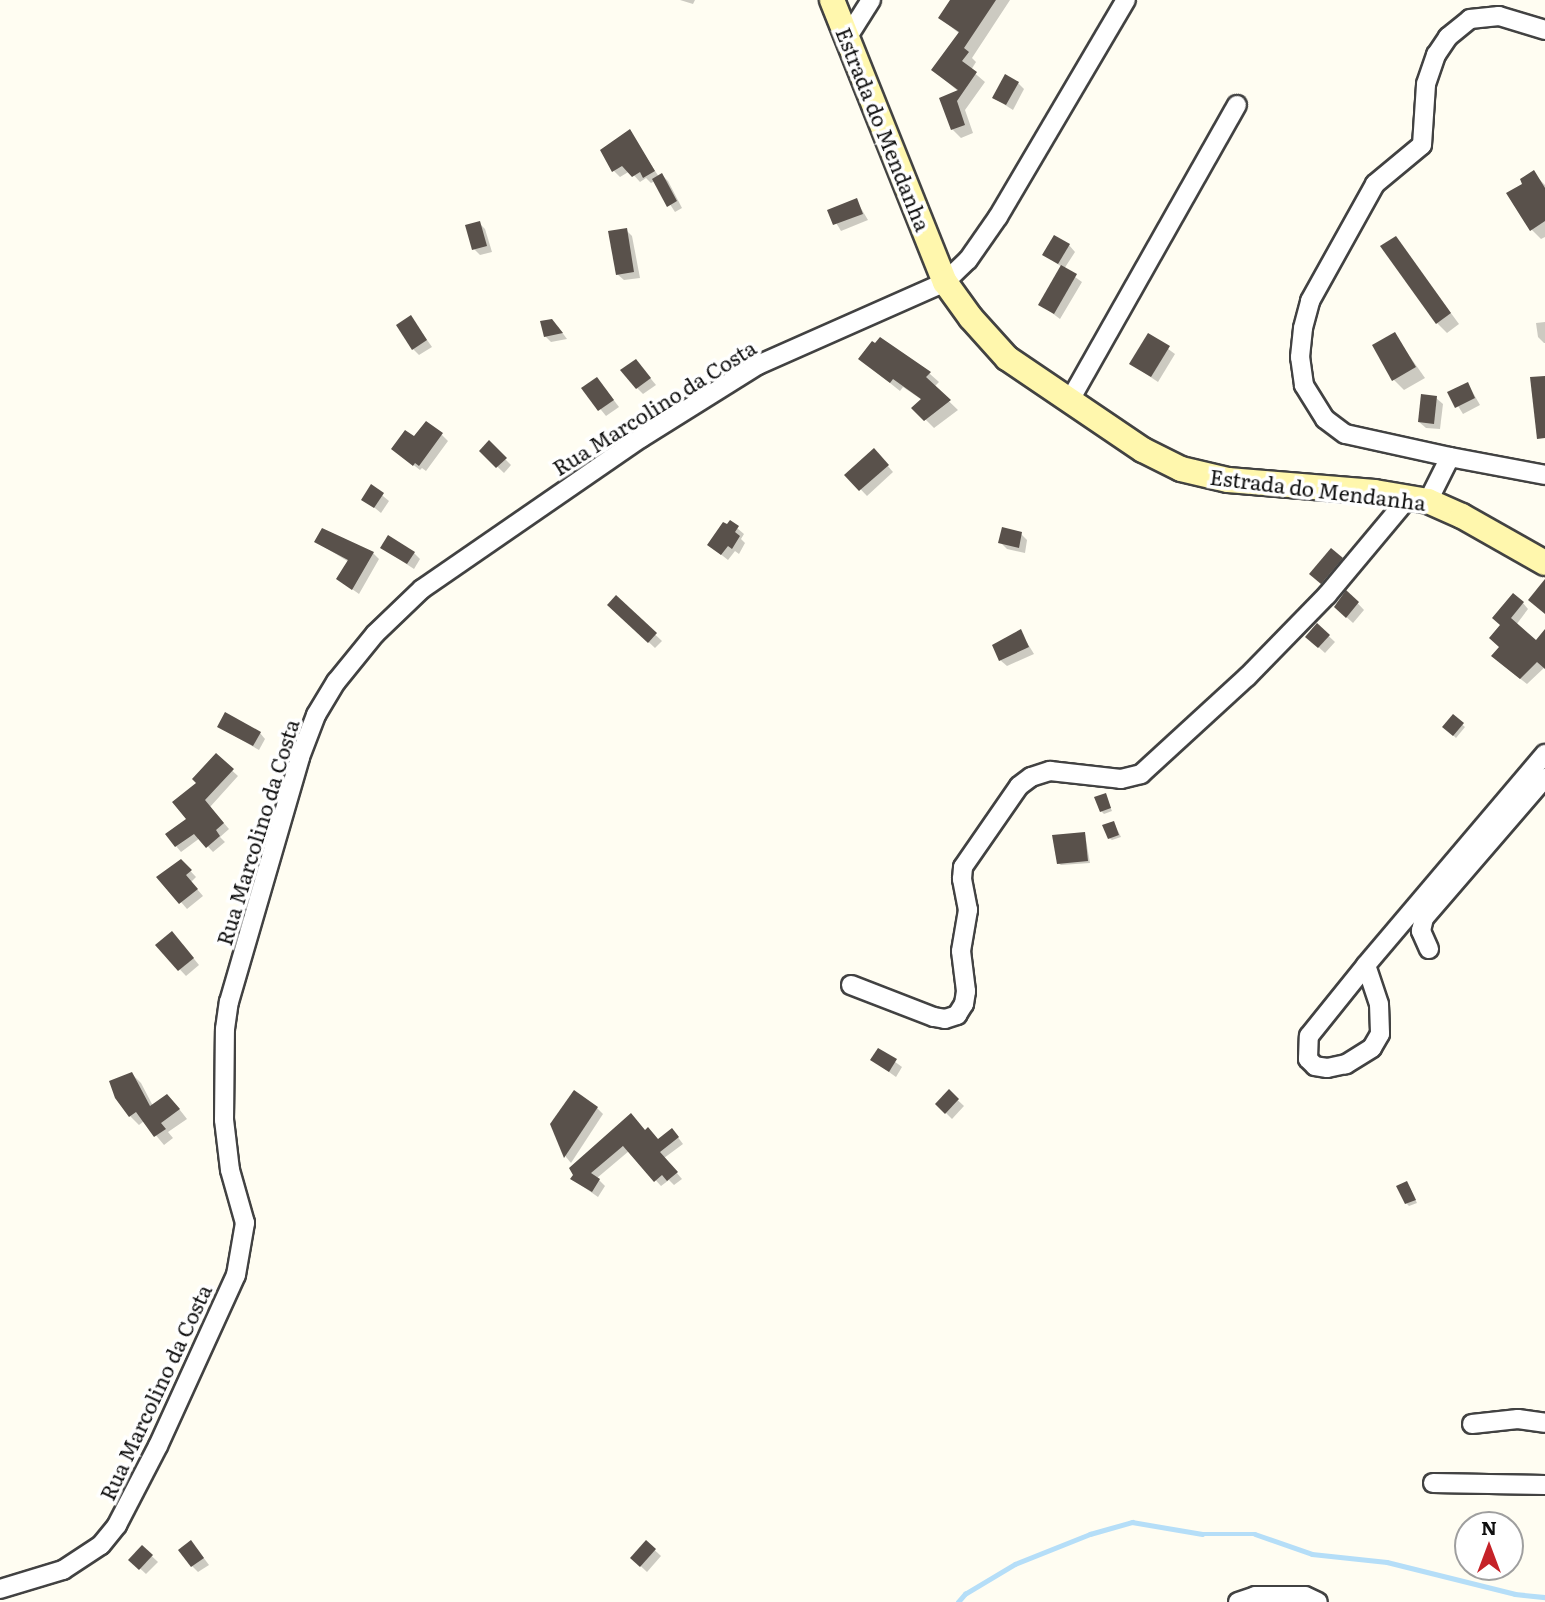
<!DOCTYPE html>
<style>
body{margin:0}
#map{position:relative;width:1545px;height:1602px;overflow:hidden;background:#fffdf2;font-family:Literata,serif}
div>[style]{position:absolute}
.shadow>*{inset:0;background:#0003}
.stream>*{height:4.5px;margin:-2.25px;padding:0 2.25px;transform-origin:2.25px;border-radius:2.25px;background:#b5def8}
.building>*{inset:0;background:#59514b}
.roads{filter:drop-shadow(2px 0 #424242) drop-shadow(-2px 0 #424242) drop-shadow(0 2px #424242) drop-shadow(0 -2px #424242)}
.minor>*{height:18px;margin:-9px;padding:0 9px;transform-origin:9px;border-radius:9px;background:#fff}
.secondary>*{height:24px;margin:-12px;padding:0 12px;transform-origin:12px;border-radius:12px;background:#fff7ad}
span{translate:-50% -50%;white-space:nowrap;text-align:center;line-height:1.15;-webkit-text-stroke:7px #fff;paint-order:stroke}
.street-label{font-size:21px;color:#0f0f0f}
.north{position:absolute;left:1454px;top:1511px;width:70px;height:70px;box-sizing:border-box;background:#fff;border:2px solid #9f9f9f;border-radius:50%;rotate:0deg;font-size:19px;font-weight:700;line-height:28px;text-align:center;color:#0f0f0f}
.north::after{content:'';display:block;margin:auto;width:24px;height:32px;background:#c52228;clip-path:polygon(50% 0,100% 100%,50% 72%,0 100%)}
</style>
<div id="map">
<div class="shadow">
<div style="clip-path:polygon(680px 0,695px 0,693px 4px)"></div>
<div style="clip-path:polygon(952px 0,1010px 0,972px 58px,976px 62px,971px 70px,985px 82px,965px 110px,973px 133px,961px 138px,952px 129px,941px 99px,959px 92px,933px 70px,960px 34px,940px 18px)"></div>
<div style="clip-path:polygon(1018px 83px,1024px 89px,1013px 110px,994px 98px)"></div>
<div style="clip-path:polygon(630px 132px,659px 177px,662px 175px,668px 181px,682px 208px,675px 212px,655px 181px,651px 183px,646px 178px,640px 182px,630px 171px,620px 177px,614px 171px)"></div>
<div style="clip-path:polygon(1533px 173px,1545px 185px,1545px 237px,1541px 239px,1532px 230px)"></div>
<div style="clip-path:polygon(856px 200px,868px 220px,841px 231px,829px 211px)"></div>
<div style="clip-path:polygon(479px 223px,485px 229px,492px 252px,480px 255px,474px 249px)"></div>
<div style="clip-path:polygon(626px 230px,632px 236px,640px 278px,624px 280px,617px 274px)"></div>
<div style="clip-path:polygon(1395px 238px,1459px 324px,1447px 333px,1437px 323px)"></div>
<div style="clip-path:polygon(1069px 245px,1075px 252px,1064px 269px,1082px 282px,1060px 319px,1040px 304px,1062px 267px,1044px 255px)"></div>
<div style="clip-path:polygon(411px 317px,432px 347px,419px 355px,413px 349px)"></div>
<div style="clip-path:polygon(1545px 322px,1545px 343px,1544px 343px,1538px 337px,1536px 323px)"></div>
<div style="clip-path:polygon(558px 327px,567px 339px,551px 342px,545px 336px)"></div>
<div style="clip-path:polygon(1394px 334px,1425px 378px,1404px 390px,1394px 380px,1374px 346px)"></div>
<div style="clip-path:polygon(1149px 335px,1175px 354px,1158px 382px,1131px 364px)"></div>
<div style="clip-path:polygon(881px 339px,930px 374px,939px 382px,934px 387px,958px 410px,934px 428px,914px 408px,922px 400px,903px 387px,900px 391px,860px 359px)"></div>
<div style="clip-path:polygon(642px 368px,656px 385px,643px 394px,637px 388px)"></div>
<div style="clip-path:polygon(1468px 384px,1480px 405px,1463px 414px,1450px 393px)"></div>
<div style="clip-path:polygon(603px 386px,619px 407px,606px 416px,584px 389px)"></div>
<div style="clip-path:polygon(1436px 398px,1443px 404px,1440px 429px,1426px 428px,1419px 422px)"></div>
<div style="clip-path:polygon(442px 435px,448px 441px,426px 471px,422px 468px,420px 470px,393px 449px,415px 439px)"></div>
<div style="clip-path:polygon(489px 443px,511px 465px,504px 473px,481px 451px)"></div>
<div style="clip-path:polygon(880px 457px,893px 472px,867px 496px,847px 475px)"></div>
<div style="clip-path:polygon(372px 487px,389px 501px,381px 513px,364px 499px)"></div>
<div style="clip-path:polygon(730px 522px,744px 534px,741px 539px,745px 543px,739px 554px,735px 551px,728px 560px,709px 545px)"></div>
<div style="clip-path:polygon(1021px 534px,1027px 540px,1025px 553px,1007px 549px,1000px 542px)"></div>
<div style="clip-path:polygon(316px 542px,373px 553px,379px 559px,359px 594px,338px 579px,349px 562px)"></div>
<div style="clip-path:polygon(382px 548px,414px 553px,420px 559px,414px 569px)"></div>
<div style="clip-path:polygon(1342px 559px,1348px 565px,1328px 589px,1317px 580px)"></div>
<div style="clip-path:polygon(1347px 592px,1364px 610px,1353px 623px,1342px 613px)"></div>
<div style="clip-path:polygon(616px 598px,662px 641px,655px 648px,609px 605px)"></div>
<div style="clip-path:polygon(1523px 603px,1528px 609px,1516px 625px,1536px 642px,1545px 632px,1545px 667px,1527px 684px,1499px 662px,1501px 647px,1491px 638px)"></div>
<div style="clip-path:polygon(1317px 625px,1335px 642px,1325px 653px,1314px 643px)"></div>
<div style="clip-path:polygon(1020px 631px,1034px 654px,1007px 666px,1000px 660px)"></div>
<div style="clip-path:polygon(1453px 717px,1465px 727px,1456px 738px,1444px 727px)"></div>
<div style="clip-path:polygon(219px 727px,260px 733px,265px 739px,259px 750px)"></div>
<div style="clip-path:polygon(216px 756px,238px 776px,210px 807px,229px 829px,220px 837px,225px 842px,213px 852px,200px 838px,181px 852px,176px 846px,188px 820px,198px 783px)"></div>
<div style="clip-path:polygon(1105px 795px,1112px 811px,1104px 814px,1101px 811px)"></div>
<div style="clip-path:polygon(1114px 823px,1121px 837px,1112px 840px,1109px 838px)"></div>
<div style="clip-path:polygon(1085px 834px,1090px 863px,1061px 865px,1058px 863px)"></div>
<div style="clip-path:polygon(181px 861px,196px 877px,191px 882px,203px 896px,187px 909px,181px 902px)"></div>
<div style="clip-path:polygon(178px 939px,199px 965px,186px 976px,157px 945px)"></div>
<div style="clip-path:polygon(879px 1050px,902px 1067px,896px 1077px,872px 1060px)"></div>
<div style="clip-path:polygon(132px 1074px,141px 1083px,153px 1106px,176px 1105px,187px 1119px,168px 1132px,173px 1138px,164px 1145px,144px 1121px,139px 1125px,130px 1116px)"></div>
<div style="clip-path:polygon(949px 1092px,964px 1106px,952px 1119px,937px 1104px)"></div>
<div style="clip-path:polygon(597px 1108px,603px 1114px,571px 1163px,566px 1157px,552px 1124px)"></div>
<div style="clip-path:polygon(645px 1132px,658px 1141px,677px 1136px,683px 1144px,664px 1158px,682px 1179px,674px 1185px,669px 1180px,661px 1186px,629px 1151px,597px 1178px,605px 1186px,598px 1197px,572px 1179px)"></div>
<div style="clip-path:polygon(1409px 1186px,1417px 1203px,1409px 1206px,1406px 1203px)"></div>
<div style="clip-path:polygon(646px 1542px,661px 1556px,647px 1572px,632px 1558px)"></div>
<div style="clip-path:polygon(142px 1547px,158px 1562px,146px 1574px,131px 1560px)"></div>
<div style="clip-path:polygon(197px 1549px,209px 1565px,198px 1572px,192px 1566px)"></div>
</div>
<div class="stream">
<div style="left:958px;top:1602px;width:11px;rotate:-49deg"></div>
<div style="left:965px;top:1594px;width:58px;rotate:-31deg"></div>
<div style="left:1015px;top:1564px;width:81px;rotate:-21.8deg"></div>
<div style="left:1090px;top:1534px;width:44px;rotate:-15.9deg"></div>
<div style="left:1132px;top:1522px;width:71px;rotate:9.7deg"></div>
<div style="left:1202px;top:1534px;width:53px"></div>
<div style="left:1255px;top:1534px;width:60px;rotate:19.3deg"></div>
<div style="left:1312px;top:1554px;width:75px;rotate:6.1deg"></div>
<div style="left:1387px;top:1562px;width:132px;rotate:14deg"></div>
<div style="left:1515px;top:1594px;width:30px;rotate:6deg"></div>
</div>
<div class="building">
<div style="clip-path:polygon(950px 0,996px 0,964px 48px,969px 52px,962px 61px,977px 72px,957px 101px,965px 125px,951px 130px,939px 98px,958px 90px,931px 70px,959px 32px,938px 18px)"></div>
<div style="clip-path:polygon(1005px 74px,1019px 82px,1006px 105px,992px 98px)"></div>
<div style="clip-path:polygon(630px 129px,655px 171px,643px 178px,640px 172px,632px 177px,622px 166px,612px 172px,600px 150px)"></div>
<div style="clip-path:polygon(1534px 170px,1545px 188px,1545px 221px,1530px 231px,1506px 193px,1522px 184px,1520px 179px)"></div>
<div style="clip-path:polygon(662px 173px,677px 201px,667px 207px,652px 179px)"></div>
<div style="clip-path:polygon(857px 198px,863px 214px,833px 225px,827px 210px)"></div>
<div style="clip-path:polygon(480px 221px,487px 246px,472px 250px,465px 225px)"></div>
<div style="clip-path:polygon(627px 228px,634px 272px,616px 275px,608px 231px)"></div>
<div style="clip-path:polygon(1054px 235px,1070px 244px,1058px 264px,1042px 255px)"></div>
<div style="clip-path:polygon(1396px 236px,1451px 313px,1436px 324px,1380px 246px)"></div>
<div style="clip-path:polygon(1061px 265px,1077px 274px,1054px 314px,1038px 305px)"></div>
<div style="clip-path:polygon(411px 315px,427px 340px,412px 350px,396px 325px)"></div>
<div style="clip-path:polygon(552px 319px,563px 333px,544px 337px,540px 321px)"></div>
<div style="clip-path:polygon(1395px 332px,1416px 367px,1392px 381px,1372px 345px)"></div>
<div style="clip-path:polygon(1148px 333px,1170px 346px,1151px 377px,1129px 364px)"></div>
<div style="clip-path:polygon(880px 337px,931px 372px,926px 377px,951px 400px,924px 421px,911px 408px,921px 399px,893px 379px,890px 383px,858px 359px,872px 341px,875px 343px)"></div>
<div style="clip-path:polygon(636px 359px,651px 378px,636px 389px,620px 370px)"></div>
<div style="clip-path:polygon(1545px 376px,1545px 438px,1537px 439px,1530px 377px)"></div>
<div style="clip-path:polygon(597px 377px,614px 400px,598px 411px,581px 388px)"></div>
<div style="clip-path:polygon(1468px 382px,1475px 398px,1455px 408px,1447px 392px)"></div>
<div style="clip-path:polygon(1421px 394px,1437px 396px,1434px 424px,1418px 422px)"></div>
<div style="clip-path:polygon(426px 421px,443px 433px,419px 466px,415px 463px,413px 466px,391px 449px,405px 430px,414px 436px)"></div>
<div style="clip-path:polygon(489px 440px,507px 458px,496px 468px,479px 451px)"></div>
<div style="clip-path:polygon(874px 448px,889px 465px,859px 491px,844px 475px)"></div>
<div style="clip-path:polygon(371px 484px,384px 493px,374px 508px,361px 500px)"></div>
<div style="clip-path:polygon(730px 520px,739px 526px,735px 532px,740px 536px,732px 549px,728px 546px,721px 555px,707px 545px,723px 522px,727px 524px)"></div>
<div style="clip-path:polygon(1002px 527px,1022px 532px,1019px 548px,998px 543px)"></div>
<div style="clip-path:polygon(322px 528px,374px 552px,352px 590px,336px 579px,348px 560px,314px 542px)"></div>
<div style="clip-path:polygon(388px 535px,415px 552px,407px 564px,380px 548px)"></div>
<div style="clip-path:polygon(1331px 548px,1343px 558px,1321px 584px,1309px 574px)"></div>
<div style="clip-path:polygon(1545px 579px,1545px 614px,1528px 600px)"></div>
<div style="clip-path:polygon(1346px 590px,1359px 602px,1346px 618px,1334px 607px)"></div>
<div style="clip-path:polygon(1513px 593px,1524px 602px,1511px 618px,1536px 640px,1545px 629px,1545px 669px,1537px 662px,1520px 679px,1491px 656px,1499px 647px,1489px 638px,1500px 625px,1492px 618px)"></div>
<div style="clip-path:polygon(616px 595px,657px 633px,648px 643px,607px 605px)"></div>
<div style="clip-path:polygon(1317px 623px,1330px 635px,1318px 648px,1305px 637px)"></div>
<div style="clip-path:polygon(1021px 629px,1029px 647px,999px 661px,992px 645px)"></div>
<div style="clip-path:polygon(225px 712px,261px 732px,253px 746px,217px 727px)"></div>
<div style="clip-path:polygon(1453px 714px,1464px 723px,1453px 736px,1442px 727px)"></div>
<div style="clip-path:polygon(216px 753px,234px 769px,205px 800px,224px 823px,216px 830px,220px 836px,206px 848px,194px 834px,175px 847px,165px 834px,186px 819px,172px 802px,196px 783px,192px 779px)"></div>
<div style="clip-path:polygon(1106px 793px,1111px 808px,1100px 812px,1094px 797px)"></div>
<div style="clip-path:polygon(1114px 821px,1119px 835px,1108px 839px,1102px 825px)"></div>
<div style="clip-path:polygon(1085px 832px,1088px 861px,1057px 864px,1052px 835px)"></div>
<div style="clip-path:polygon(181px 859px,192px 870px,186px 875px,198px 889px,179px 904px,156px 877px)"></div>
<div style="clip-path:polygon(172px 931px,194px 958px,178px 971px,155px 945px)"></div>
<div style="clip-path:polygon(878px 1048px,897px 1059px,889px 1072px,870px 1060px)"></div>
<div style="clip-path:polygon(132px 1072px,150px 1106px,167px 1094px,180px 1109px,161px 1123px,166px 1129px,154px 1137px,136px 1112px,129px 1117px,115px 1098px,109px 1081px)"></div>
<div style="clip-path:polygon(949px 1089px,959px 1099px,945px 1114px,935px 1104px)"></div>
<div style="clip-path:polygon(574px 1090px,598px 1107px,564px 1158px,550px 1124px)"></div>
<div style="clip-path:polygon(631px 1113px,645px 1130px,648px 1127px,658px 1139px,672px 1128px,679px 1137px,660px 1152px,678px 1172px,667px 1181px,662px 1175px,654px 1182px,623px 1146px,591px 1173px,600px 1179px,592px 1192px,570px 1179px,573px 1175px,569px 1168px)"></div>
<div style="clip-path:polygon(1407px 1181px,1416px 1200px,1405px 1204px,1396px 1186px)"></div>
<div style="clip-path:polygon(191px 1540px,204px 1558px,191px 1567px,178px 1550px)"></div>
<div style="clip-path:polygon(646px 1540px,656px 1549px,640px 1567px,630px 1558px)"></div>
<div style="clip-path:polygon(142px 1545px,153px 1555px,139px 1570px,128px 1560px)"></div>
</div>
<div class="roads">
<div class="minor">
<div style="left:847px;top:38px;width:45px;rotate:-57.7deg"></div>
<div style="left:1070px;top:400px;width:339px;rotate:-60.5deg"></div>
<div style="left:1450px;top:457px;width:107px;rotate:-167.6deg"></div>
<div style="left:1345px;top:434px;width:25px;rotate:-143deg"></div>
<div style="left:1325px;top:419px;width:40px;rotate:-122deg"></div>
<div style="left:1304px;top:385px;width:28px;rotate:-98deg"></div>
<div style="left:1300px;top:357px;width:29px;rotate:-84deg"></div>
<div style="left:1303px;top:328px;width:28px;rotate:-75deg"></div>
<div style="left:1310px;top:301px;width:134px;rotate:-60.9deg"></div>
<div style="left:1375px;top:184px;width:61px;rotate:-39.7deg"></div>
<div style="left:1422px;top:145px;width:61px;rotate:-86.2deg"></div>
<div style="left:1426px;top:84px;width:31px;rotate:-71deg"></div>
<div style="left:1436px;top:55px;width:22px;rotate:-56deg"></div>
<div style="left:1448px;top:37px;width:28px;rotate:-39deg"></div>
<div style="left:1470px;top:19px;width:29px;rotate:-6deg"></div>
<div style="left:1499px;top:16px;width:48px;rotate:16.9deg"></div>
<div style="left:1428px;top:501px;width:49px;rotate:-63.4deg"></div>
<div style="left:1450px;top:457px;width:97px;rotate:10.7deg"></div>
<div style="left:1429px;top:949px;width:20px;rotate:-114deg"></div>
<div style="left:1421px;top:931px;width:13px;rotate:-77deg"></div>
<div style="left:1424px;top:918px;width:185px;rotate:-49.2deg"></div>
<div style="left:1366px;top:965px;width:41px;rotate:71.6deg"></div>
<div style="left:1379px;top:1004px;width:30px;rotate:88deg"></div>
<div style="left:1380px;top:1034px;width:16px;rotate:120deg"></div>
<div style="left:1372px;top:1048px;width:31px;rotate:148deg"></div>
<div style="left:1346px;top:1064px;width:19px;rotate:168deg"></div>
<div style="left:1327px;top:1068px;width:12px;rotate:-171deg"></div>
<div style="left:1315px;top:1066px;width:10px;rotate:-135deg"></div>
<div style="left:1308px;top:1059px;width:23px;rotate:-88deg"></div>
<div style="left:1309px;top:1036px;width:91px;rotate:-51.2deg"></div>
<div style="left:1366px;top:965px;width:277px;rotate:-49.7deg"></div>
<div style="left:851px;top:985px;width:89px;rotate:21.1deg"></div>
<div style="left:934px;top:1017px;width:11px;rotate:10deg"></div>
<div style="left:945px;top:1019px;width:13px;rotate:-18deg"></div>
<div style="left:957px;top:1015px;width:13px;rotate:-58deg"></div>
<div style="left:964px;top:1004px;width:13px;rotate:-81deg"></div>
<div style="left:966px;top:991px;width:40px;rotate:-97.1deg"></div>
<div style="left:961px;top:951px;width:42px;rotate:-80.3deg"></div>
<div style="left:968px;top:910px;width:32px;rotate:-101deg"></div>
<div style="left:962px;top:879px;width:12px;rotate:-85deg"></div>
<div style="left:963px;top:867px;width:98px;rotate:-55.3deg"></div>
<div style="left:1019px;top:786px;width:15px;rotate:-37deg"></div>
<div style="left:1031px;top:777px;width:20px;rotate:-18deg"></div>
<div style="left:1050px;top:771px;width:71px;rotate:6.4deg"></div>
<div style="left:1121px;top:779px;width:21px;rotate:-14deg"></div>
<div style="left:1141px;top:774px;width:144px;rotate:-42.5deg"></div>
<div style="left:1247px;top:677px;width:115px;rotate:-45.7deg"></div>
<div style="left:1327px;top:595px;width:126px;rotate:-50.1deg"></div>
<div style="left:1472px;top:1424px;width:46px;rotate:-6.2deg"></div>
<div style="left:1518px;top:1419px;width:27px;rotate:8deg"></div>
<div style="left:1433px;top:1483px;width:112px;rotate:1deg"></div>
<div style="left:0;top:1589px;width:66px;rotate:-16.8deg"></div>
<div style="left:63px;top:1570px;width:45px;rotate:-33.3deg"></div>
<div style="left:101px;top:1545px;width:26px;rotate:-51deg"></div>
<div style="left:117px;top:1525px;width:89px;rotate:-62.6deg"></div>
<div style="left:158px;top:1446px;width:188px;rotate:-65.5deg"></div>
<div style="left:236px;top:1275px;width:53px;rotate:-80.2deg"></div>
<div style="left:245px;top:1223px;width:55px;rotate:-105.8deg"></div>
<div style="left:230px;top:1170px;width:50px;rotate:-96.8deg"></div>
<div style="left:224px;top:1120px;width:91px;rotate:-89.4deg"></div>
<div style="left:225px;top:1029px;width:27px;rotate:-82deg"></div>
<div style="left:229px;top:1002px;width:255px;rotate:-73.8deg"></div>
<div style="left:300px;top:757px;width:45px;rotate:-69.1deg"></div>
<div style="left:316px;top:715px;width:39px;rotate:-59deg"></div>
<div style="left:336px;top:682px;width:62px;rotate:-50.9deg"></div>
<div style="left:375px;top:634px;width:65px;rotate:-43.8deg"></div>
<div style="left:422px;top:589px;width:266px;rotate:-34.6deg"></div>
<div style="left:641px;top:438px;width:138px;rotate:-32deg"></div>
<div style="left:758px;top:365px;width:205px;rotate:-23.9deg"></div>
<div style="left:945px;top:282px;width:32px;rotate:-44deg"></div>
<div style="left:968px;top:260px;width:52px;rotate:-55.1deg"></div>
<div style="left:998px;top:217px;width:252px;rotate:-59.5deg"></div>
<div style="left:1238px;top:1602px;width:18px;rotate:-19deg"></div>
<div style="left:1255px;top:1596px;width:50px"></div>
<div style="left:1305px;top:1596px;width:14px;rotate:25deg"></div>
</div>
<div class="secondary">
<div style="left:832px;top:0;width:304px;rotate:68.2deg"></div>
<div style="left:945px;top:282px;width:44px;rotate:54.2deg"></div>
<div style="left:971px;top:318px;width:54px;rotate:48deg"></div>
<div style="left:1007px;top:358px;width:164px;rotate:34.1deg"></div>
<div style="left:1143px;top:450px;width:42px;rotate:26.6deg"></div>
<div style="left:1181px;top:469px;width:48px;rotate:13.2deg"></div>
<div style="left:1228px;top:480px;width:147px;rotate:4.7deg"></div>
<div style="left:1375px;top:492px;width:54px;rotate:9.6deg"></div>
<div style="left:1428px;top:501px;width:37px;rotate:24deg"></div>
<div style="left:1462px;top:516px;width:95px;rotate:29.5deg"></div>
</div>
</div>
<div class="street-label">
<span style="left:884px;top:129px;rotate:68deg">Estrada do Mendanha</span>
<span style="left:654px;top:407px;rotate:-32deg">Rua Marcolino da Costa</span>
<span style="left:1318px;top:489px;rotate:7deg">Estrada do Mendanha</span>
<span style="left:257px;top:832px;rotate:-73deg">Rua Marcolino da Costa</span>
<span style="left:155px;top:1392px;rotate:-65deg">Rua Marcolino da Costa</span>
</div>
<div class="north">N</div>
</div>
